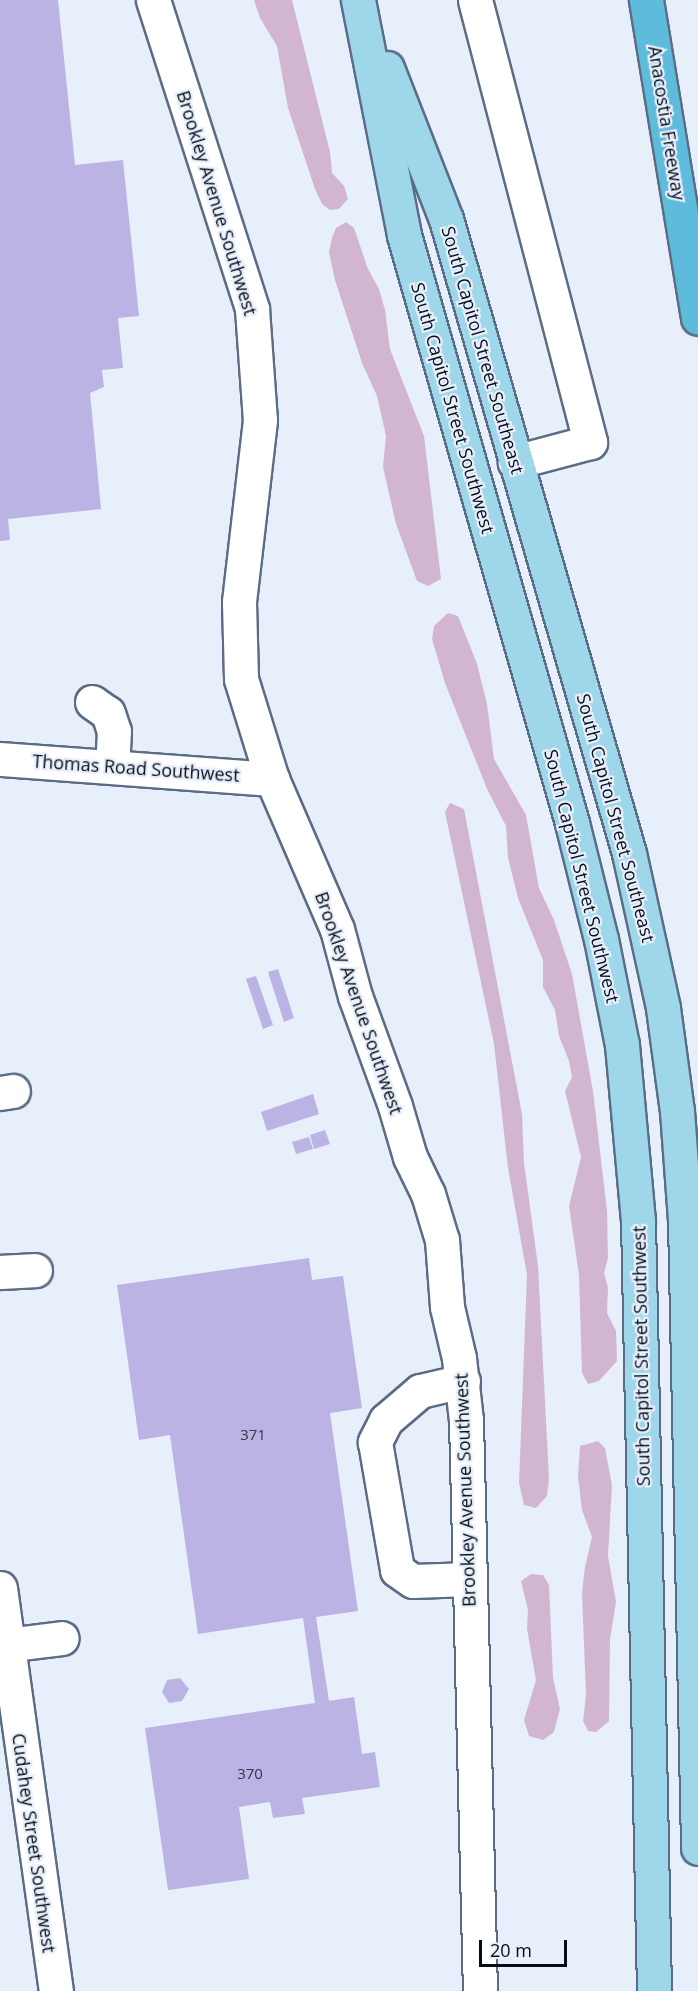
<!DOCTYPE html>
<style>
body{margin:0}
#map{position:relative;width:698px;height:1991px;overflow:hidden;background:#e7effb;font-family:"Open Sans",sans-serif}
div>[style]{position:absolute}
.green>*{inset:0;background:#d2b6d1}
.building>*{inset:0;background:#bbb3e3}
.roads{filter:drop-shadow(2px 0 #5b6c86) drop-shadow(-2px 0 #5b6c86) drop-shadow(0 2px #5b6c86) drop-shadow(0 -2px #5b6c86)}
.minor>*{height:33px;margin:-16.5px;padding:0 16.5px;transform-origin:16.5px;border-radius:16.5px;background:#fff}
.major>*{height:33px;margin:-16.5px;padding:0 16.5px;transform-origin:16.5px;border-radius:16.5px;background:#9ed6ea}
.highway>*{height:33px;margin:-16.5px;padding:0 16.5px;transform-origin:16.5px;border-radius:16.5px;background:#5ebbdc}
span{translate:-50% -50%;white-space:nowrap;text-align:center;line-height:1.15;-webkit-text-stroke:4.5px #e7effb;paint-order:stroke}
.number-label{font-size:15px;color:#34364a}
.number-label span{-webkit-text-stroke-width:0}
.street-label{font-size:18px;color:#070d17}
.scale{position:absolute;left:479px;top:1940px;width:88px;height:27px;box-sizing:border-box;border:3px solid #070d17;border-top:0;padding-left:8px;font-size:18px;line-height:21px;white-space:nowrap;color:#070d17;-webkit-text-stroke:4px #e7effb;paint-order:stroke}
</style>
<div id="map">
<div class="green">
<div style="clip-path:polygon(254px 0,292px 0,330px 152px,332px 173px,344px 186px,348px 199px,339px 209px,330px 210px,322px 204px,315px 189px,288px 108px,277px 46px,260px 18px)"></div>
<div style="clip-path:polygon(346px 222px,354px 228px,368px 269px,379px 289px,385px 310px,390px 349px,424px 436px,441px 579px,428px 586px,417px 581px,396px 524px,383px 467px,386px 436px,377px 396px,362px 363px,335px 280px,329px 252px,332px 238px,336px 228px)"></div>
<div style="clip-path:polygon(448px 613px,458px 616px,477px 664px,487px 704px,494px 759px,526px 815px,539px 888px,554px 920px,572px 974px,593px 1091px,607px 1211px,608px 1258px,604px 1273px,608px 1288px,607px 1313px,616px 1331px,617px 1361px,599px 1381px,588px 1384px,582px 1373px,579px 1275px,569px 1206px,581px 1157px,565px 1091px,572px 1077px,569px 1061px,559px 1036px,555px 1010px,543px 987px,543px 960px,518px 898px,508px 858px,506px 826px,487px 789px,445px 683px,432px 639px,434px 626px)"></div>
<div style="clip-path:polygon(450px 803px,464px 809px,522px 1114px,524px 1163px,538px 1266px,549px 1479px,547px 1496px,536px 1508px,524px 1505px,519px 1483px,527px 1275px,508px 1168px,494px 1044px,445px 812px)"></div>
<div style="clip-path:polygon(598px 1441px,605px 1448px,612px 1485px,608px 1556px,616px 1602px,610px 1639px,609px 1721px,596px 1732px,588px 1731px,583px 1721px,586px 1695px,582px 1593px,585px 1567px,592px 1537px,582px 1510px,578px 1477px,580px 1446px)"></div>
<div style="clip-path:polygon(531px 1574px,543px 1575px,549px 1585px,553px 1678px,560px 1709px,554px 1732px,543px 1740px,529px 1736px,524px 1720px,536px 1680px,527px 1629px,528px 1610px,521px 1581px)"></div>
</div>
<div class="building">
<div style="clip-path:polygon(0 0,58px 0,75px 165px,123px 160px,139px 316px,118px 318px,123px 368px,102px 370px,104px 387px,90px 393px,101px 509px,8px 519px,10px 540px,0 541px)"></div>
<div style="clip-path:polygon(278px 969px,294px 1018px,284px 1022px,268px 972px)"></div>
<div style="clip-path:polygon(256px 976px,273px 1025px,263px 1029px,246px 979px)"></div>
<div style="clip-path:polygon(313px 1094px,319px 1114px,267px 1131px,261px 1112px)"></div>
<div style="clip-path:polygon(325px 1130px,330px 1144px,314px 1149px,310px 1135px)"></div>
<div style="clip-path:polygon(309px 1137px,313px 1149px,296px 1154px,292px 1142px)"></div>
<div style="clip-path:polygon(309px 1258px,312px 1280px,343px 1276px,362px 1408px,330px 1413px,358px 1611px,316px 1617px,329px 1701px,354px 1697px,362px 1754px,375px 1752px,380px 1787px,302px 1798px,305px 1814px,273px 1818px,270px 1802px,239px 1807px,249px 1879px,168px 1890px,145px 1728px,315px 1703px,303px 1618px,198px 1634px,170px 1435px,139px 1440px,117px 1285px)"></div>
<div style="clip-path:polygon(180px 1678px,189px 1689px,182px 1701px,169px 1703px,162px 1692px,167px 1680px)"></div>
</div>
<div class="roads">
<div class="minor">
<div style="left:153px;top:0;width:324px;rotate:72.2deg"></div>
<div style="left:252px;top:309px;width:111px;rotate:85.9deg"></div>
<div style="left:260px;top:420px;width:183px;rotate:96.6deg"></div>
<div style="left:239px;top:602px;width:77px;rotate:88.5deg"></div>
<div style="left:241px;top:679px;width:105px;rotate:72.8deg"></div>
<div style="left:272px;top:779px;width:163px;rotate:66.6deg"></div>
<div style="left:337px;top:929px;width:69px;rotate:75deg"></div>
<div style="left:355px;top:996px;width:117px;rotate:70deg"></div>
<div style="left:395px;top:1106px;width:53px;rotate:73.6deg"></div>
<div style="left:410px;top:1157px;width:41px;rotate:64.1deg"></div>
<div style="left:428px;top:1194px;width:48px;rotate:73.1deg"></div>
<div style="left:442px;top:1240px;width:67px;rotate:85.7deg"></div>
<div style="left:447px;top:1307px;width:52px;rotate:76.8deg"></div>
<div style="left:459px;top:1358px;width:62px;rotate:83.6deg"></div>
<div style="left:466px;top:1420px;width:571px;rotate:88.6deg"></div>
<div style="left:475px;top:0;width:457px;rotate:75.4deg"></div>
<div style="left:590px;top:442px;width:78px;rotate:165.1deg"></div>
<div style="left:92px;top:702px;width:19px;rotate:35deg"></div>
<div style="left:108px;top:713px;width:19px;rotate:72deg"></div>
<div style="left:114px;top:731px;width:35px;rotate:93deg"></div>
<div style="left:0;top:759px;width:273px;rotate:4.2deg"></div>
<div style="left:0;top:1093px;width:13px;rotate:-9deg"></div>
<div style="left:0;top:1272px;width:35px;rotate:-3deg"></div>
<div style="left:463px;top:1381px;width:44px;rotate:166.9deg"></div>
<div style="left:420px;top:1391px;width:45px;rotate:139.5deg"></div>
<div style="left:386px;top:1420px;width:25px;rotate:117deg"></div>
<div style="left:375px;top:1442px;width:130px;rotate:80.2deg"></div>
<div style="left:397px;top:1570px;width:19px;rotate:35deg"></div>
<div style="left:413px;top:1581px;width:56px;rotate:-2deg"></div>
<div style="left:0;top:1588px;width:407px;rotate:82.1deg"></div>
<div style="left:6px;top:1645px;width:56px;rotate:-7.1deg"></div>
</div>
<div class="major">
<div style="left:358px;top:0;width:239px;rotate:78.9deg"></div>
<div style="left:404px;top:235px;width:612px;rotate:74.05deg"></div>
<div style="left:572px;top:823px;width:120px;rotate:76deg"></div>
<div style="left:601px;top:939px;width:108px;rotate:78.8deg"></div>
<div style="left:622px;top:1045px;width:176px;rotate:84.8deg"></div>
<div style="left:638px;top:1220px;width:771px;rotate:88.81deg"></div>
<div style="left:387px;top:68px;width:162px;rotate:68.7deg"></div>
<div style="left:446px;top:219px;width:660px;rotate:73.9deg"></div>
<div style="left:629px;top:853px;width:159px;rotate:77.6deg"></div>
<div style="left:663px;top:1008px;width:104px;rotate:82.3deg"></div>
<div style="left:677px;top:1111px;width:109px;rotate:85.8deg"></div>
<div style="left:685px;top:1220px;width:628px;rotate:88.81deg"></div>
</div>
<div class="highway">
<div style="left:646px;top:0;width:322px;rotate:80.7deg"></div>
</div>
</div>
<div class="number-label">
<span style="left:253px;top:1435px">371</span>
<span style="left:250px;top:1774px">370</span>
</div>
<div class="street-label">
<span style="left:667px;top:123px;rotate:81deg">Anacostia Freeway</span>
<span style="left:217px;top:203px;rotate:73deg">Brookley Avenue Southwest</span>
<span style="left:483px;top:350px;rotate:74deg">South Capitol Street Southeast</span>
<span style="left:453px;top:408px;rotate:74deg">South Capitol Street Southwest</span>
<span style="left:136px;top:768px;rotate:4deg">Thomas Road Southwest</span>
<span style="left:616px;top:818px;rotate:75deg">South Capitol Street Southeast</span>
<span style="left:582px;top:876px;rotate:76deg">South Capitol Street Southwest</span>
<span style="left:359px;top:1003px;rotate:71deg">Brookley Avenue Southwest</span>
<span style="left:641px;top:1356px;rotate:-91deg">South Capitol Street Southwest</span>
<span style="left:465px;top:1490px;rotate:-92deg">Brookley Avenue Southwest</span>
<span style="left:34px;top:1843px;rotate:82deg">Cudahey Street Southwest</span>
</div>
<div class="scale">20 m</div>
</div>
